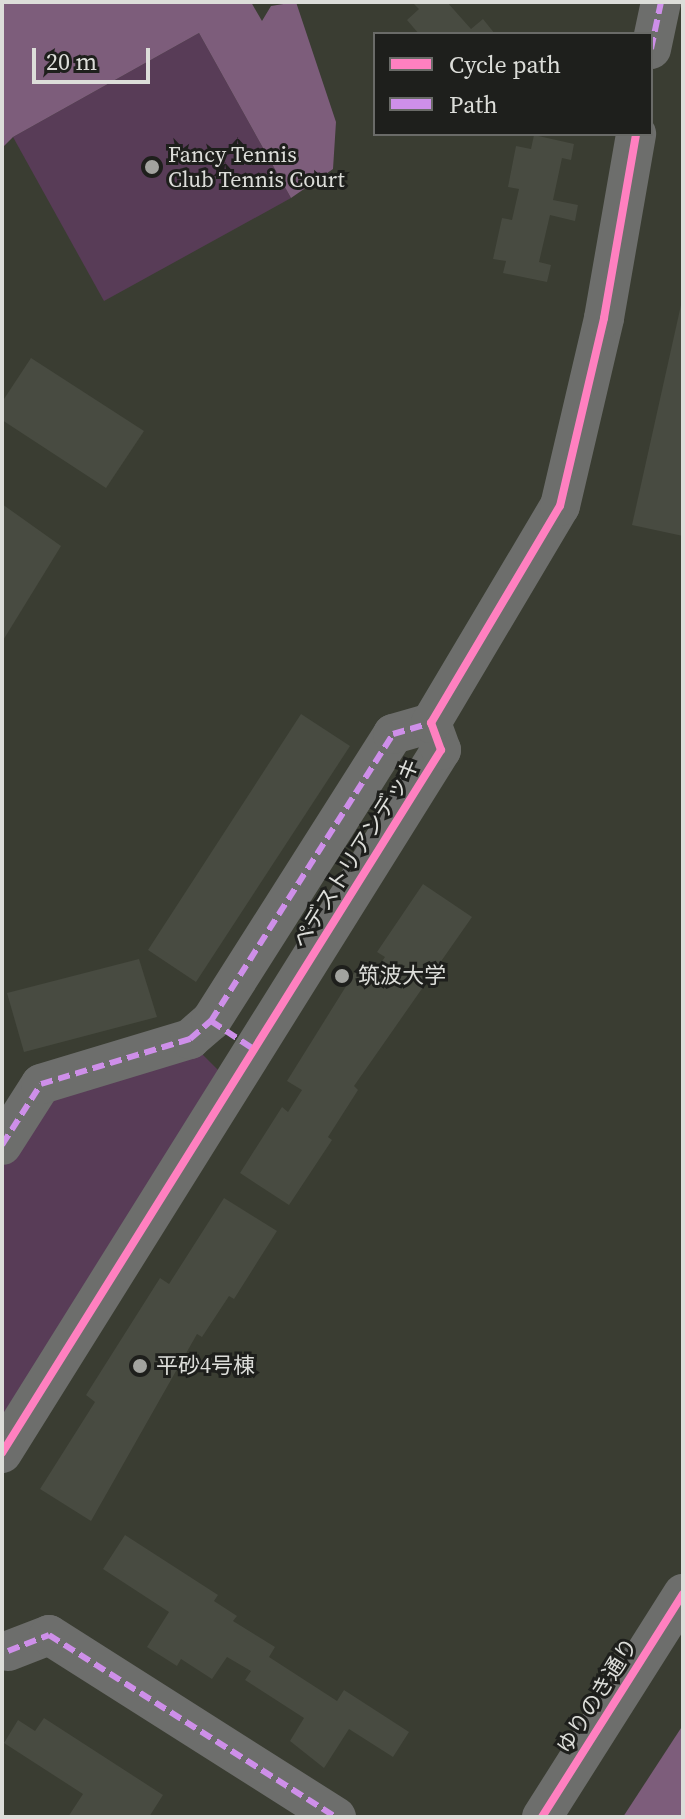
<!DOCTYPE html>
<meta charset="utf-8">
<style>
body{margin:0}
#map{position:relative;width:685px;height:1819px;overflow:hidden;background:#353733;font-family:"Source Serif 4","Noto Sans JP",serif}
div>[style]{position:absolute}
.built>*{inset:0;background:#3a3d32}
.green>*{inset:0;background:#583c57}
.forest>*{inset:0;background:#7d5d7b}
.building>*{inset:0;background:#484b41}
.minor>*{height:40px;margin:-20px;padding:0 20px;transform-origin:20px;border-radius:20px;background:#6d6e6c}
.quiet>*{height:6px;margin-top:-3px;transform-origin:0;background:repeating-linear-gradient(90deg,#ce8fe9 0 12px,transparent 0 18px)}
.cycleway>*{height:8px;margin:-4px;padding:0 4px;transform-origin:4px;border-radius:4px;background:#ff80c0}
.dots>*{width:22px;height:22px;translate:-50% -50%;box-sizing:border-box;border:4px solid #1e1f1c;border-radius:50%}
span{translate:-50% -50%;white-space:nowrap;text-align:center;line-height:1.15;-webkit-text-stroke:6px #1e1f1c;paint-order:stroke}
.poi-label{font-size:22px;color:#dcddd9}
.left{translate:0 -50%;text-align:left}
.street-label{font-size:22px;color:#dcddd9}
.frame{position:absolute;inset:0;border:4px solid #dcddd9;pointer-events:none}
.legend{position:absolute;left:373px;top:32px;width:280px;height:104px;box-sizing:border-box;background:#1e1f1c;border:2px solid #6a6b68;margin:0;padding:10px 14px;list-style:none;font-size:24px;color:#dcddd9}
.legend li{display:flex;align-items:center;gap:16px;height:40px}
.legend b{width:40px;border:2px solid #6a6b68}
.scale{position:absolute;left:32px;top:48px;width:118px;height:36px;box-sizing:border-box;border:4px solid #dcddd9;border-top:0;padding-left:10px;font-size:24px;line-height:28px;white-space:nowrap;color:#dcddd9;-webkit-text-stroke:6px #1e1f1c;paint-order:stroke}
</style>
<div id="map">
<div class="built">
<div style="clip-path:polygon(evenodd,2px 2px,683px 2px,683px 1817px,2px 1817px,2px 2px,375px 34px,651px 34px,651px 134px,375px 134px,375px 34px)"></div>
</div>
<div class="green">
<div style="clip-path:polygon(199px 33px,291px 198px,104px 301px,13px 137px)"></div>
<div style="clip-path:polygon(201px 1053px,218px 1070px,2px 1430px,2px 1164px,45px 1097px)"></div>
</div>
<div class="forest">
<div style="clip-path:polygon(2px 2px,251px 2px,262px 21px,271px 6px,296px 2px,336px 122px,333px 169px,291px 198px,199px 33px,13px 137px,2px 148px)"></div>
<div style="clip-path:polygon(683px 1725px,683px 1817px,623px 1817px)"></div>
</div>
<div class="building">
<div style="clip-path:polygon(412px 2px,447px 2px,471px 29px,483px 19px,495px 34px,419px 34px,407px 20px,419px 9px)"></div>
<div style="clip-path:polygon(534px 135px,574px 144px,571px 160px,562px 158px,553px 200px,578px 205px,575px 221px,550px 215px,539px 262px,551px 265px,547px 282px,503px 273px,506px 261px,493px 259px,502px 218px,512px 220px,519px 189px,508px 187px,516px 146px,531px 149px)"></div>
<div style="clip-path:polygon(683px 296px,683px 536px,632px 525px)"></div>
<div style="clip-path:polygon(31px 358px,144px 431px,106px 488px,2px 420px,2px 402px)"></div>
<div style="clip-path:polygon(2px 504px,61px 546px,2px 642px)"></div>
<div style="clip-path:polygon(301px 714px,350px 746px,196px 982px,148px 950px)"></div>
<div style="clip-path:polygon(423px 884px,472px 917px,354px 1086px,358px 1090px,328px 1137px,332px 1140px,289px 1205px,240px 1173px,282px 1107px,288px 1112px,302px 1090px,287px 1081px,358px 967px,372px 976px,385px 957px,377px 952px)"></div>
<div style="clip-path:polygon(139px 959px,157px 1017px,24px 1052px,7px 993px)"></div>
<div style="clip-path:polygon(224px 1198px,277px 1231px,234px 1299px,229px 1296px,202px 1337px,197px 1334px,91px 1521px,40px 1489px,95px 1402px,86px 1395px,160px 1278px,169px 1284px)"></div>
<div style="clip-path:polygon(125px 1535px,218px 1595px,214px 1601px,237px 1616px,233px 1621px,275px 1647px,269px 1657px,337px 1701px,344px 1690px,409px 1732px,393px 1757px,349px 1729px,324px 1768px,290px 1741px,304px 1718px,245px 1680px,251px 1671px,227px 1657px,212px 1679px,181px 1659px,177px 1666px,147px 1647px,169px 1612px,103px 1569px)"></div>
<div style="clip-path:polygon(44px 1718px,163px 1795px,149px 1817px,68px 1817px,83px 1794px,4px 1743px,18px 1720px,35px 1731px)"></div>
</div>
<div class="minor">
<div style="left:651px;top:49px;width:48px;rotate:-78deg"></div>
<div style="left:2px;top:1145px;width:72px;rotate:-57.4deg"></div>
<div style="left:41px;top:1084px;width:156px;rotate:-16.8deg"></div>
<div style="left:190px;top:1039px;width:28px;rotate:-41deg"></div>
<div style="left:211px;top:1021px;width:340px;rotate:-57.6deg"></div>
<div style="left:393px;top:734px;width:40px;rotate:-16deg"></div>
<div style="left:2px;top:1453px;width:829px;rotate:-58.02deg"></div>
<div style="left:441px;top:750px;width:29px;rotate:-110deg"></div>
<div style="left:431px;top:723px;width:252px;rotate:-59.3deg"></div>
<div style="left:560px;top:506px;width:193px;rotate:-76.8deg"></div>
<div style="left:604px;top:318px;width:187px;rotate:-80.1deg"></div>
<div style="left:8px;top:1651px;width:44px;rotate:-21.3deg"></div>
<div style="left:49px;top:1635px;width:340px;rotate:32.4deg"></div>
<div style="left:542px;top:1817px;width:264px;rotate:-57.7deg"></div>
</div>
<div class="quiet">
<div style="left:651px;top:49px;width:48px;rotate:-78deg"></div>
<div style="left:211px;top:1021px;width:53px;rotate:33.4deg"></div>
<div style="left:2px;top:1145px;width:72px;rotate:-57.4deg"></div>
<div style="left:41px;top:1084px;width:156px;rotate:-16.8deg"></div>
<div style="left:190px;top:1039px;width:28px;rotate:-41deg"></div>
<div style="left:211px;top:1021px;width:340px;rotate:-57.6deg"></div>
<div style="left:393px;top:734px;width:40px;rotate:-16deg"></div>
<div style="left:8px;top:1651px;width:44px;rotate:-21.3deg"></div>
<div style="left:49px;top:1635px;width:340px;rotate:32.4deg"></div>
</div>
<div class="cycleway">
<div style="left:2px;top:1453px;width:829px;rotate:-58.02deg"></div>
<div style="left:441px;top:750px;width:29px;rotate:-110deg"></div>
<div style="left:431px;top:723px;width:252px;rotate:-59.3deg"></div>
<div style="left:560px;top:506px;width:193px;rotate:-76.8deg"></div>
<div style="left:604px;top:318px;width:187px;rotate:-80.1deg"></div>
<div style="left:542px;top:1817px;width:264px;rotate:-57.7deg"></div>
</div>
<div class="dots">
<div style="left:152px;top:167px;background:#a2a39f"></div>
<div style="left:342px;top:976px;background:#a2a39f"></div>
<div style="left:140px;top:1366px;background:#a2a39f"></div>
</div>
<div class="poi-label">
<span class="left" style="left:168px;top:167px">Fancy Tennis<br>Club Tennis Court</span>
<span class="left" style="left:358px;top:976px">筑波大学</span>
<span class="left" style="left:156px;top:1366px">平砂4号棟</span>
</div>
<div class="street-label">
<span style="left:356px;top:853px;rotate:-58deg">ペデストリアンデッキ</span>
<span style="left:597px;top:1696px;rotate:-58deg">ゆりのき通り</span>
</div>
<div class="frame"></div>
<ul class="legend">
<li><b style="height:10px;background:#ff80c0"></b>Cycle path</li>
<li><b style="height:10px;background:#ce8fe9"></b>Path</li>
</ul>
<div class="scale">20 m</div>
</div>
